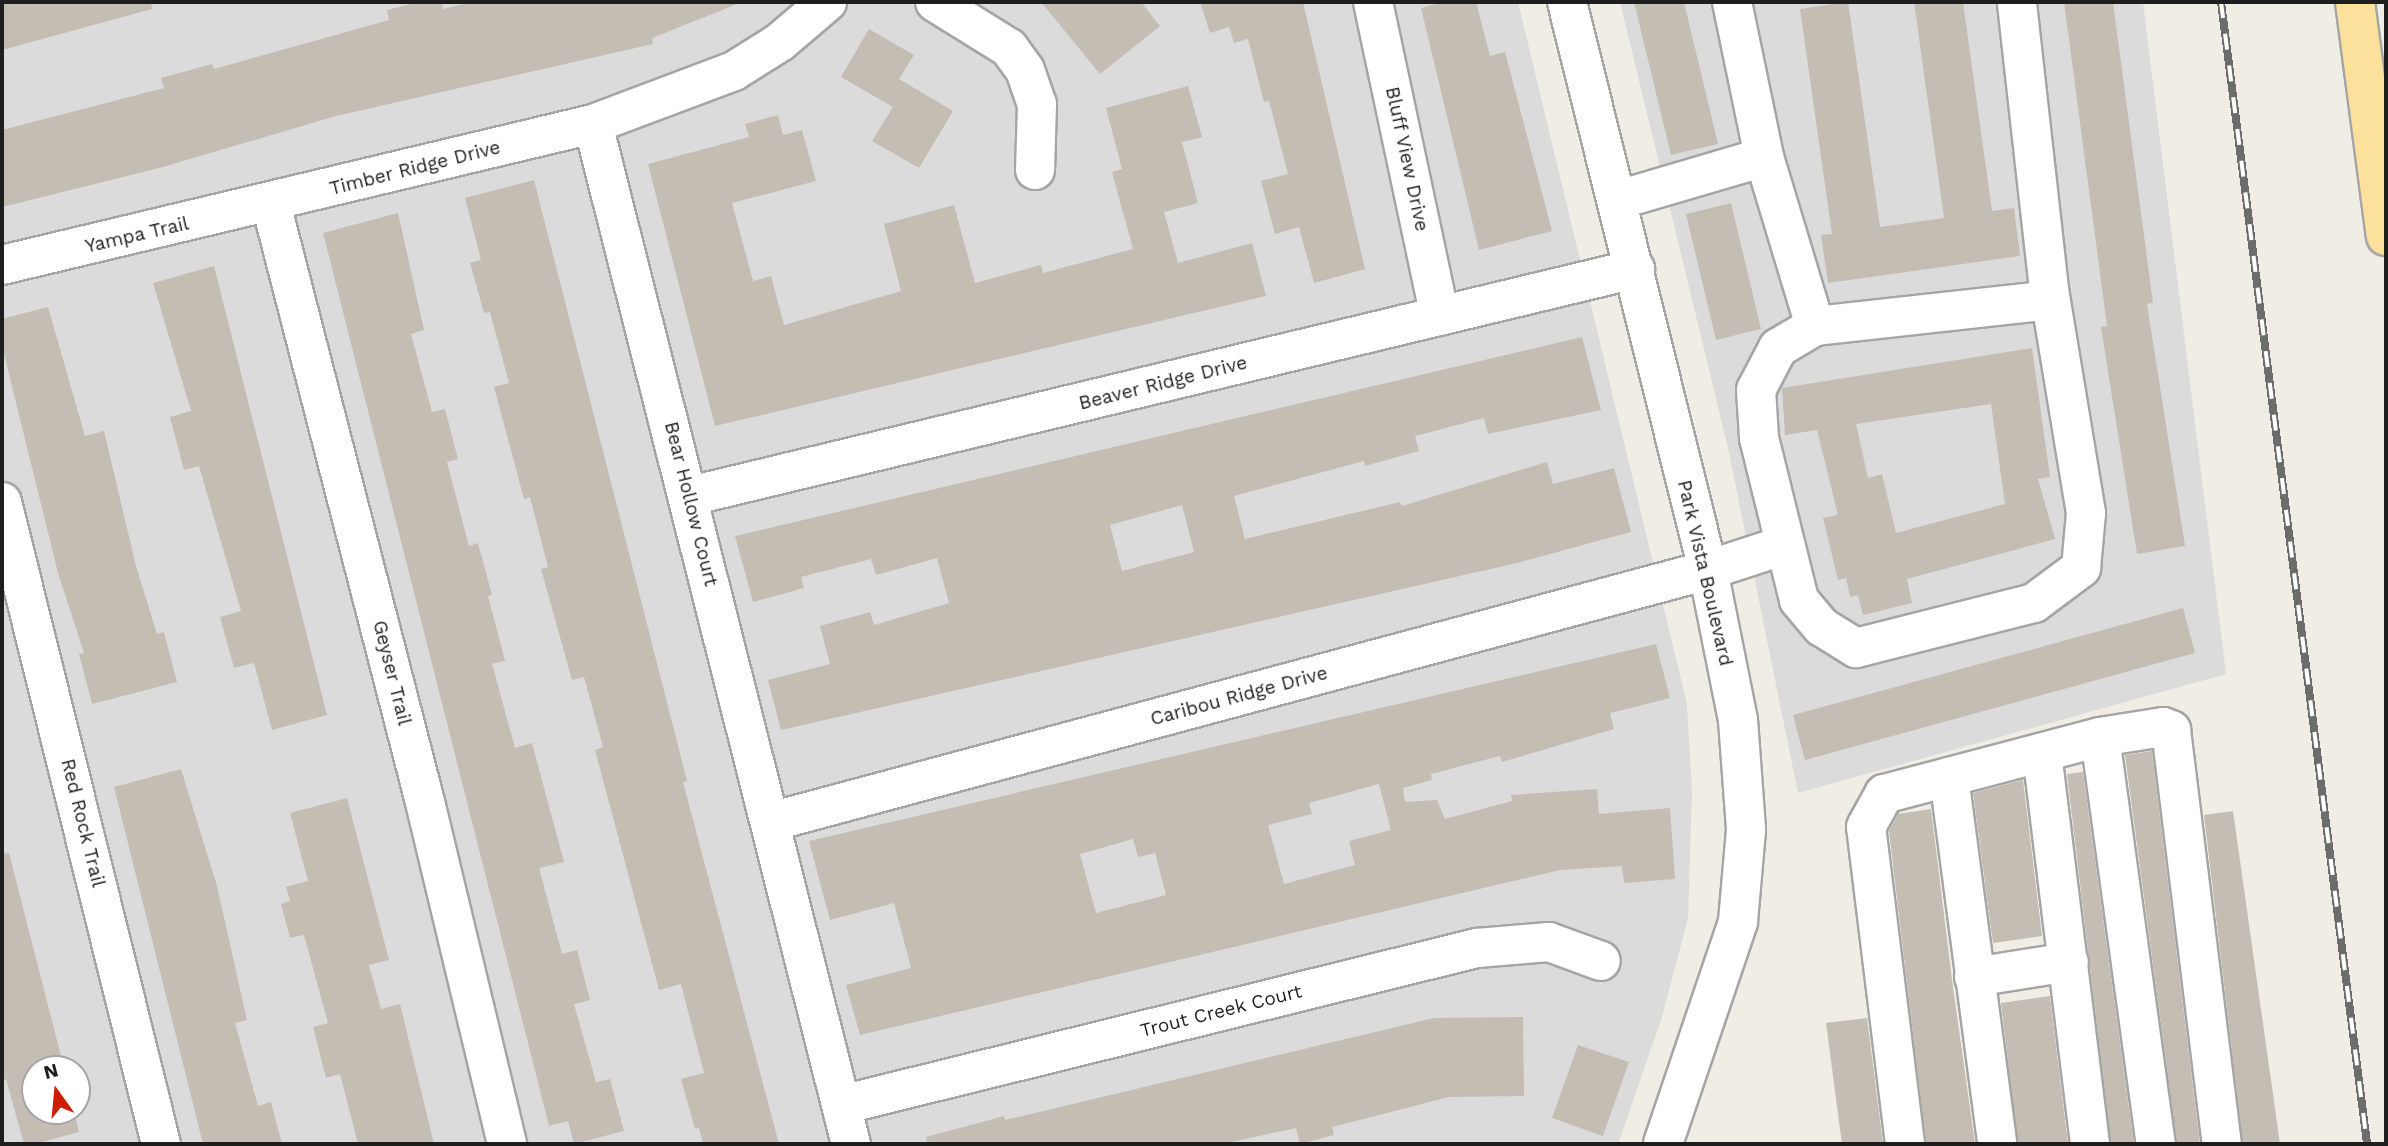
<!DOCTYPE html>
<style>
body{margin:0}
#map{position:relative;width:2388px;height:1146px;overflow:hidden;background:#efede4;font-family:"Work Sans",sans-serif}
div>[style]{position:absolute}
.residential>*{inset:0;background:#dcdbdb}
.building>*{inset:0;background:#c4bdb4}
.roads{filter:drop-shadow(2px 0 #a5a5a5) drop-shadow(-2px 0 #a5a5a5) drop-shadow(0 2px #a5a5a5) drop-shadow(0 -2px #a5a5a5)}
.minor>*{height:38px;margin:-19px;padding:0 19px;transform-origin:19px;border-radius:19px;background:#fff}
.major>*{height:38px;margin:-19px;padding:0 19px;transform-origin:19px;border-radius:19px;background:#fce19d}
.rail>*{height:8px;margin-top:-4px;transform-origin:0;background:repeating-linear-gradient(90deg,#fff 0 16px,#6c6c6c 0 32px);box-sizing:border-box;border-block:2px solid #6c6c6c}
span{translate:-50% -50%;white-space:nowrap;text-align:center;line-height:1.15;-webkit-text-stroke:5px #fff;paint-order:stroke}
.street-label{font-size:19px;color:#1e1e1e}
.frame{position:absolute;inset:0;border:4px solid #1e1e1e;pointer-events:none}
.north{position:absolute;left:21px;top:1055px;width:70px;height:70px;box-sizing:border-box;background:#fff;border:2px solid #a5a5a5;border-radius:50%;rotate:345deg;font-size:19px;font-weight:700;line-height:28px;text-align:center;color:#1e1e1e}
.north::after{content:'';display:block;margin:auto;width:24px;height:32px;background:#cc1f00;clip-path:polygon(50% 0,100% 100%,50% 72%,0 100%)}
</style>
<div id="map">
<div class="residential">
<div style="clip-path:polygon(evenodd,2px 2px,1518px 2px,1687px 704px,1692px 793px,1688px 918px,1662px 1017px,1618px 1144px,2px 1144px,2px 2px,35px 1069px,77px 1069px,77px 1111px,35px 1111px,35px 1069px)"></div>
<div style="clip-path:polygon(1620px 2px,2143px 2px,2226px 674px,1798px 793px,1728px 448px)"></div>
</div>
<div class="building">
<div style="clip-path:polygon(2px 2px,151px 2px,152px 9px,2px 50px)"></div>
<div style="clip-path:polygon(419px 2px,441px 2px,443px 9px,472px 2px,740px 3px,652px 38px,653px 44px,336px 116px,163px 167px,2px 207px,2px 130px,164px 88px,161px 78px,212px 64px,214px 69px,389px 20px,387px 10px)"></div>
<div style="clip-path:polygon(1041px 2px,1141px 2px,1160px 26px,1100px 74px)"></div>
<div style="clip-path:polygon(1200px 2px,1303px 2px,1365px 269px,1314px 283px,1299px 227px,1275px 234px,1261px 181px,1288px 174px,1269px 101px,1264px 102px,1248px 39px,1234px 43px,1229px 27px,1210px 33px)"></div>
<div style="clip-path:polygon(1444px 2px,1476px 2px,1490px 56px,1505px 52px,1552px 231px,1479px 250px,1421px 8px)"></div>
<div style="clip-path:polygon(1634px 2px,1684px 2px,1718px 144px,1671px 155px)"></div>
<div style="clip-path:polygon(1848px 2px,1880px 227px,1944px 218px,1914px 2px,1963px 2px,1992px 211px,2014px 208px,2020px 256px,1828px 283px,1821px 235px,1832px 234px,1800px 9px)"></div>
<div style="clip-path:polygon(2064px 2px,2113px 2px,2153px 303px,2147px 304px,2185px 546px,2137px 554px,2101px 327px,2107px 326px)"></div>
<div style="clip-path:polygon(869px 29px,914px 55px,899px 79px,953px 111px,919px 168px,872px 141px,893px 107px,841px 77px)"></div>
<div style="clip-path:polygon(1188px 86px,1202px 137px,1182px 142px,1198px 203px,1164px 212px,1178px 263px,1252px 243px,1266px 296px,715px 426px,648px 164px,749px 137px,745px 124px,778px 115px,783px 135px,802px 130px,816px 181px,732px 203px,753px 281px,771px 276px,784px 325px,901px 291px,884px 224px,954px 205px,975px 283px,1041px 265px,1043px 273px,1133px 249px,1112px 172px,1122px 169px,1106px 108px)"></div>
<div style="clip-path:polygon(534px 180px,687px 781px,683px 782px,779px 1144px,703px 1144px,699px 1128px,695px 1129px,681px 1079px,704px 1073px,681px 984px,659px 990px,595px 750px,603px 747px,584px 677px,572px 680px,541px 569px,548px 567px,530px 497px,524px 499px,494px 387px,509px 383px,490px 312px,484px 313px,470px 263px,481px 260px,465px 198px)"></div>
<div style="clip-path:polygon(1731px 203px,1761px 329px,1716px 340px,1686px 214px)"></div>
<div style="clip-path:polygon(398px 213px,424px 330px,411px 334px,432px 412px,445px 409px,458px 459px,447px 462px,469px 546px,478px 543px,492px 595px,488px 596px,505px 661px,492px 664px,515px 748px,532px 743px,564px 862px,539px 868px,562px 954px,577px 950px,590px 1000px,574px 1004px,596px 1082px,610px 1079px,624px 1131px,574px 1144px,568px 1121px,549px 1126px,323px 233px)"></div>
<div style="clip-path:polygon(214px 266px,327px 715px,272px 730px,254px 663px,234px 668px,220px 617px,241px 611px,199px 466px,184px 470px,170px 417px,191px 411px,153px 283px)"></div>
<div style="clip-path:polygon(48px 307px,85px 436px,104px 431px,136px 566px,157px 634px,164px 632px,177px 682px,92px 704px,79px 654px,84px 653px,58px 573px,2px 346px,2px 319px)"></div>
<div style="clip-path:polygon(evenodd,1582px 337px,1601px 410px,1488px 434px,1484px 418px,1415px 436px,1419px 451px,1365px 466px,1364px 461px,1234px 496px,1245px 539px,1400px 502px,1402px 506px,1547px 462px,1553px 484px,1614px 468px,1631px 532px,1517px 563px,781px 730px,768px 680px,830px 664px,820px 626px,870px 612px,874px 625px,949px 603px,937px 558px,876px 575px,871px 559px,801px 577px,804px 588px,753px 602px,735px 536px,1582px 337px,1182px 505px,1194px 552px,1122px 571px,1110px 525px,1182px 505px)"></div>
<div style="clip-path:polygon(evenodd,2032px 348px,2050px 477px,2038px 479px,2055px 539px,1907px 579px,1912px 603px,1863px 615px,1858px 595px,1850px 597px,1846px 578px,1838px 580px,1823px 518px,1838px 515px,1817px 430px,1785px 435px,1782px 388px,2032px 348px,1991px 404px,2005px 504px,1896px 533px,1882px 474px,1868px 478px,1856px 424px,1991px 404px)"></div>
<div style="clip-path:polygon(2183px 608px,2195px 653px,1805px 760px,1793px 715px)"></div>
<div style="clip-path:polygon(evenodd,1656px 644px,1670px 698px,1610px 713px,1614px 729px,1502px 762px,1500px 756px,1431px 774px,1432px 780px,1403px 788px,1405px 802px,1437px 800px,1445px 819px,1512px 801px,1511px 795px,1597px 789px,1599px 814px,1670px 808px,1675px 879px,1624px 883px,1622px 866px,1560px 870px,860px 1035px,846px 985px,911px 968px,894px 903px,830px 920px,809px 841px,1656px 644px,1379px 784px,1391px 830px,1349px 841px,1355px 865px,1284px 884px,1268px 825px,1312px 814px,1309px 803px,1379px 784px,1656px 644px,1133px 839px,1138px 857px,1155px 853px,1166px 895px,1096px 913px,1080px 854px,1133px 839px)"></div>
<div style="clip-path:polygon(2152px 751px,2200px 1144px,2177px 1144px,2125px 755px)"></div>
<div style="clip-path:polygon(181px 769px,217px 886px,247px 1020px,235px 1023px,258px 1106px,271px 1102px,282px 1144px,203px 1144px,114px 787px)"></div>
<div style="clip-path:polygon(2083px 772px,2134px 1144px,2111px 1144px,2067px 774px)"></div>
<div style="clip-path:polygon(2023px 780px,2042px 936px,1993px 943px,1973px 793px)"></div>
<div style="clip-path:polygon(347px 798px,389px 960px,369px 965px,381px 1009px,400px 1004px,434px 1144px,358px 1144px,340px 1074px,326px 1078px,313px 1027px,328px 1023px,304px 935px,290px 938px,281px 904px,290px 901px,286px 887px,308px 881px,290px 813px)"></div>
<div style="clip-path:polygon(1931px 809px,1952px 980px,1975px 1144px,1926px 1144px,1889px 831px,1898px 814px)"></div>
<div style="clip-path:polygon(2233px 811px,2280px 1144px,2243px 1144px,2204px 815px)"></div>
<div style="clip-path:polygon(9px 853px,63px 1064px,35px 1069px,35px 1111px,74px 1111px,79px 1132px,35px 1144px,24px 1144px,6px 1079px,2px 1081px,2px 854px)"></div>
<div style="clip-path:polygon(2050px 996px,2068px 1144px,2018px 1144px,2001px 1003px)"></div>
<div style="clip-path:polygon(1523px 1017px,1524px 1096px,1449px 1097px,1332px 1127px,1334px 1135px,1300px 1144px,1296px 1128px,1222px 1144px,927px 1144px,926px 1137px,1004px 1116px,1005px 1120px,1434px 1018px)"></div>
<div style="clip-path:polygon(1867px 1018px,1883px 1144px,1842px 1144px,1826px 1023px)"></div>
<div style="clip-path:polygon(1578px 1045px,1629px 1062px,1603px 1136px,1552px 1118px)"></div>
</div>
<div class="roads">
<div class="minor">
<div style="left:935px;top:2px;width:87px;rotate:31.9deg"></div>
<div style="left:1009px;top:48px;width:27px;rotate:54deg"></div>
<div style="left:1025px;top:70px;width:36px;rotate:71deg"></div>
<div style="left:1037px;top:104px;width:66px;rotate:91.7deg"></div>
<div style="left:1373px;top:2px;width:321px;rotate:78deg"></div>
<div style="left:1567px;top:2px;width:585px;rotate:76.06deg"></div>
<div style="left:1708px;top:570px;width:153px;rotate:78.7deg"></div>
<div style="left:1738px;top:720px;width:110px;rotate:85.8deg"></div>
<div style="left:1746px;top:830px;width:92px;rotate:95deg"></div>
<div style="left:1738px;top:922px;width:234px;rotate:108.7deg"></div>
<div style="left:1732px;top:2px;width:158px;rotate:78.3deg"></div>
<div style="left:1764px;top:157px;width:177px;rotate:73.2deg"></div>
<div style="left:1815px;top:326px;width:43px;rotate:149.3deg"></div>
<div style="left:1778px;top:348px;width:47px;rotate:117.6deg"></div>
<div style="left:1756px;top:390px;width:48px;rotate:86.4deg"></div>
<div style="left:1759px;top:438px;width:167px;rotate:76.1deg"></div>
<div style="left:1799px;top:600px;width:35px;rotate:50deg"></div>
<div style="left:1822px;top:627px;width:40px;rotate:32deg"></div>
<div style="left:1856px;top:648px;width:184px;rotate:-14.2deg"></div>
<div style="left:2034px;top:603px;width:59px;rotate:-36.7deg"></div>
<div style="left:2081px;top:568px;width:55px;rotate:-84.8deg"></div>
<div style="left:2086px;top:513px;width:227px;rotate:-99.4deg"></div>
<div style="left:2049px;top:289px;width:289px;rotate:-96.4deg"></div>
<div style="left:593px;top:124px;width:1052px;rotate:75.81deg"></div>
<div style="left:1618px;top:200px;width:152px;rotate:-16.4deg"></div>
<div style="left:271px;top:204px;width:618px;rotate:75.56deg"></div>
<div style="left:425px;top:802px;width:352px;rotate:76.5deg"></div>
<div style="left:2px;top:265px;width:608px;rotate:-13.42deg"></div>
<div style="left:593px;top:124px;width:151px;rotate:-20.6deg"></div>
<div style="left:734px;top:71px;width:54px;rotate:-32.2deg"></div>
<div style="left:780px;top:42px;width:62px;rotate:-40.4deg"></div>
<div style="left:1815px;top:326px;width:236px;rotate:-6.3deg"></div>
<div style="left:690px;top:496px;width:972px;rotate:-13.51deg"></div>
<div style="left:2px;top:502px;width:661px;rotate:76.09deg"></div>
<div style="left:2100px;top:737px;width:411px;rotate:82.2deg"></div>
<div style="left:2042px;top:753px;width:394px;rotate:83deg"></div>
<div style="left:1949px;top:777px;width:370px;rotate:82.5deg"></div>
<div style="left:770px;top:822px;width:971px;rotate:-15.04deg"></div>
<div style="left:1708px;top:570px;width:81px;rotate:-18deg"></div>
<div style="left:1974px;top:977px;width:96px;rotate:-9deg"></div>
<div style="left:841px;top:1105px;width:655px;rotate:-13.87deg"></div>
<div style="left:1477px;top:948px;width:72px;rotate:-4.8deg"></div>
<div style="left:1549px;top:942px;width:55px;rotate:20.1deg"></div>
<div style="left:1905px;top:1144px;width:319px;rotate:-97deg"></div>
<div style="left:1866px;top:827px;width:38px;rotate:-61deg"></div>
<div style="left:1884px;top:794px;width:223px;rotate:-14.8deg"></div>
<div style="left:2100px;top:737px;width:64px;rotate:-9deg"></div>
<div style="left:2163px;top:727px;width:9px;rotate:21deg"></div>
<div style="left:2171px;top:730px;width:417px;rotate:83deg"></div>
</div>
<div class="major">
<div style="left:2355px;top:2px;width:236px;rotate:82.5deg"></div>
</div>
</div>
<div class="rail">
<div style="left:2221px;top:2px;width:1151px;rotate:82.71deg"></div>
</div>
<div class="street-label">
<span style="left:1407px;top:159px;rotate:78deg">Bluff View Drive</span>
<span style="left:415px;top:168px;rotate:-14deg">Timber Ridge Drive</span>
<span style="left:137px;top:235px;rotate:-13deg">Yampa Trail</span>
<span style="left:1163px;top:383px;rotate:-14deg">Beaver Ridge Drive</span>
<span style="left:691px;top:504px;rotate:76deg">Bear Hollow Court</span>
<span style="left:1705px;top:573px;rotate:77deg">Park Vista Boulevard</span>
<span style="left:392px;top:673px;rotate:76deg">Geyser Trail</span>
<span style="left:1239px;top:696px;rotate:-15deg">Caribou Ridge Drive</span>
<span style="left:83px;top:823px;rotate:76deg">Red Rock Trail</span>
<span style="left:1221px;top:1011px;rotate:-14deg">Trout Creek Court</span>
</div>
<div class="frame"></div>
<div class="north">N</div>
</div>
